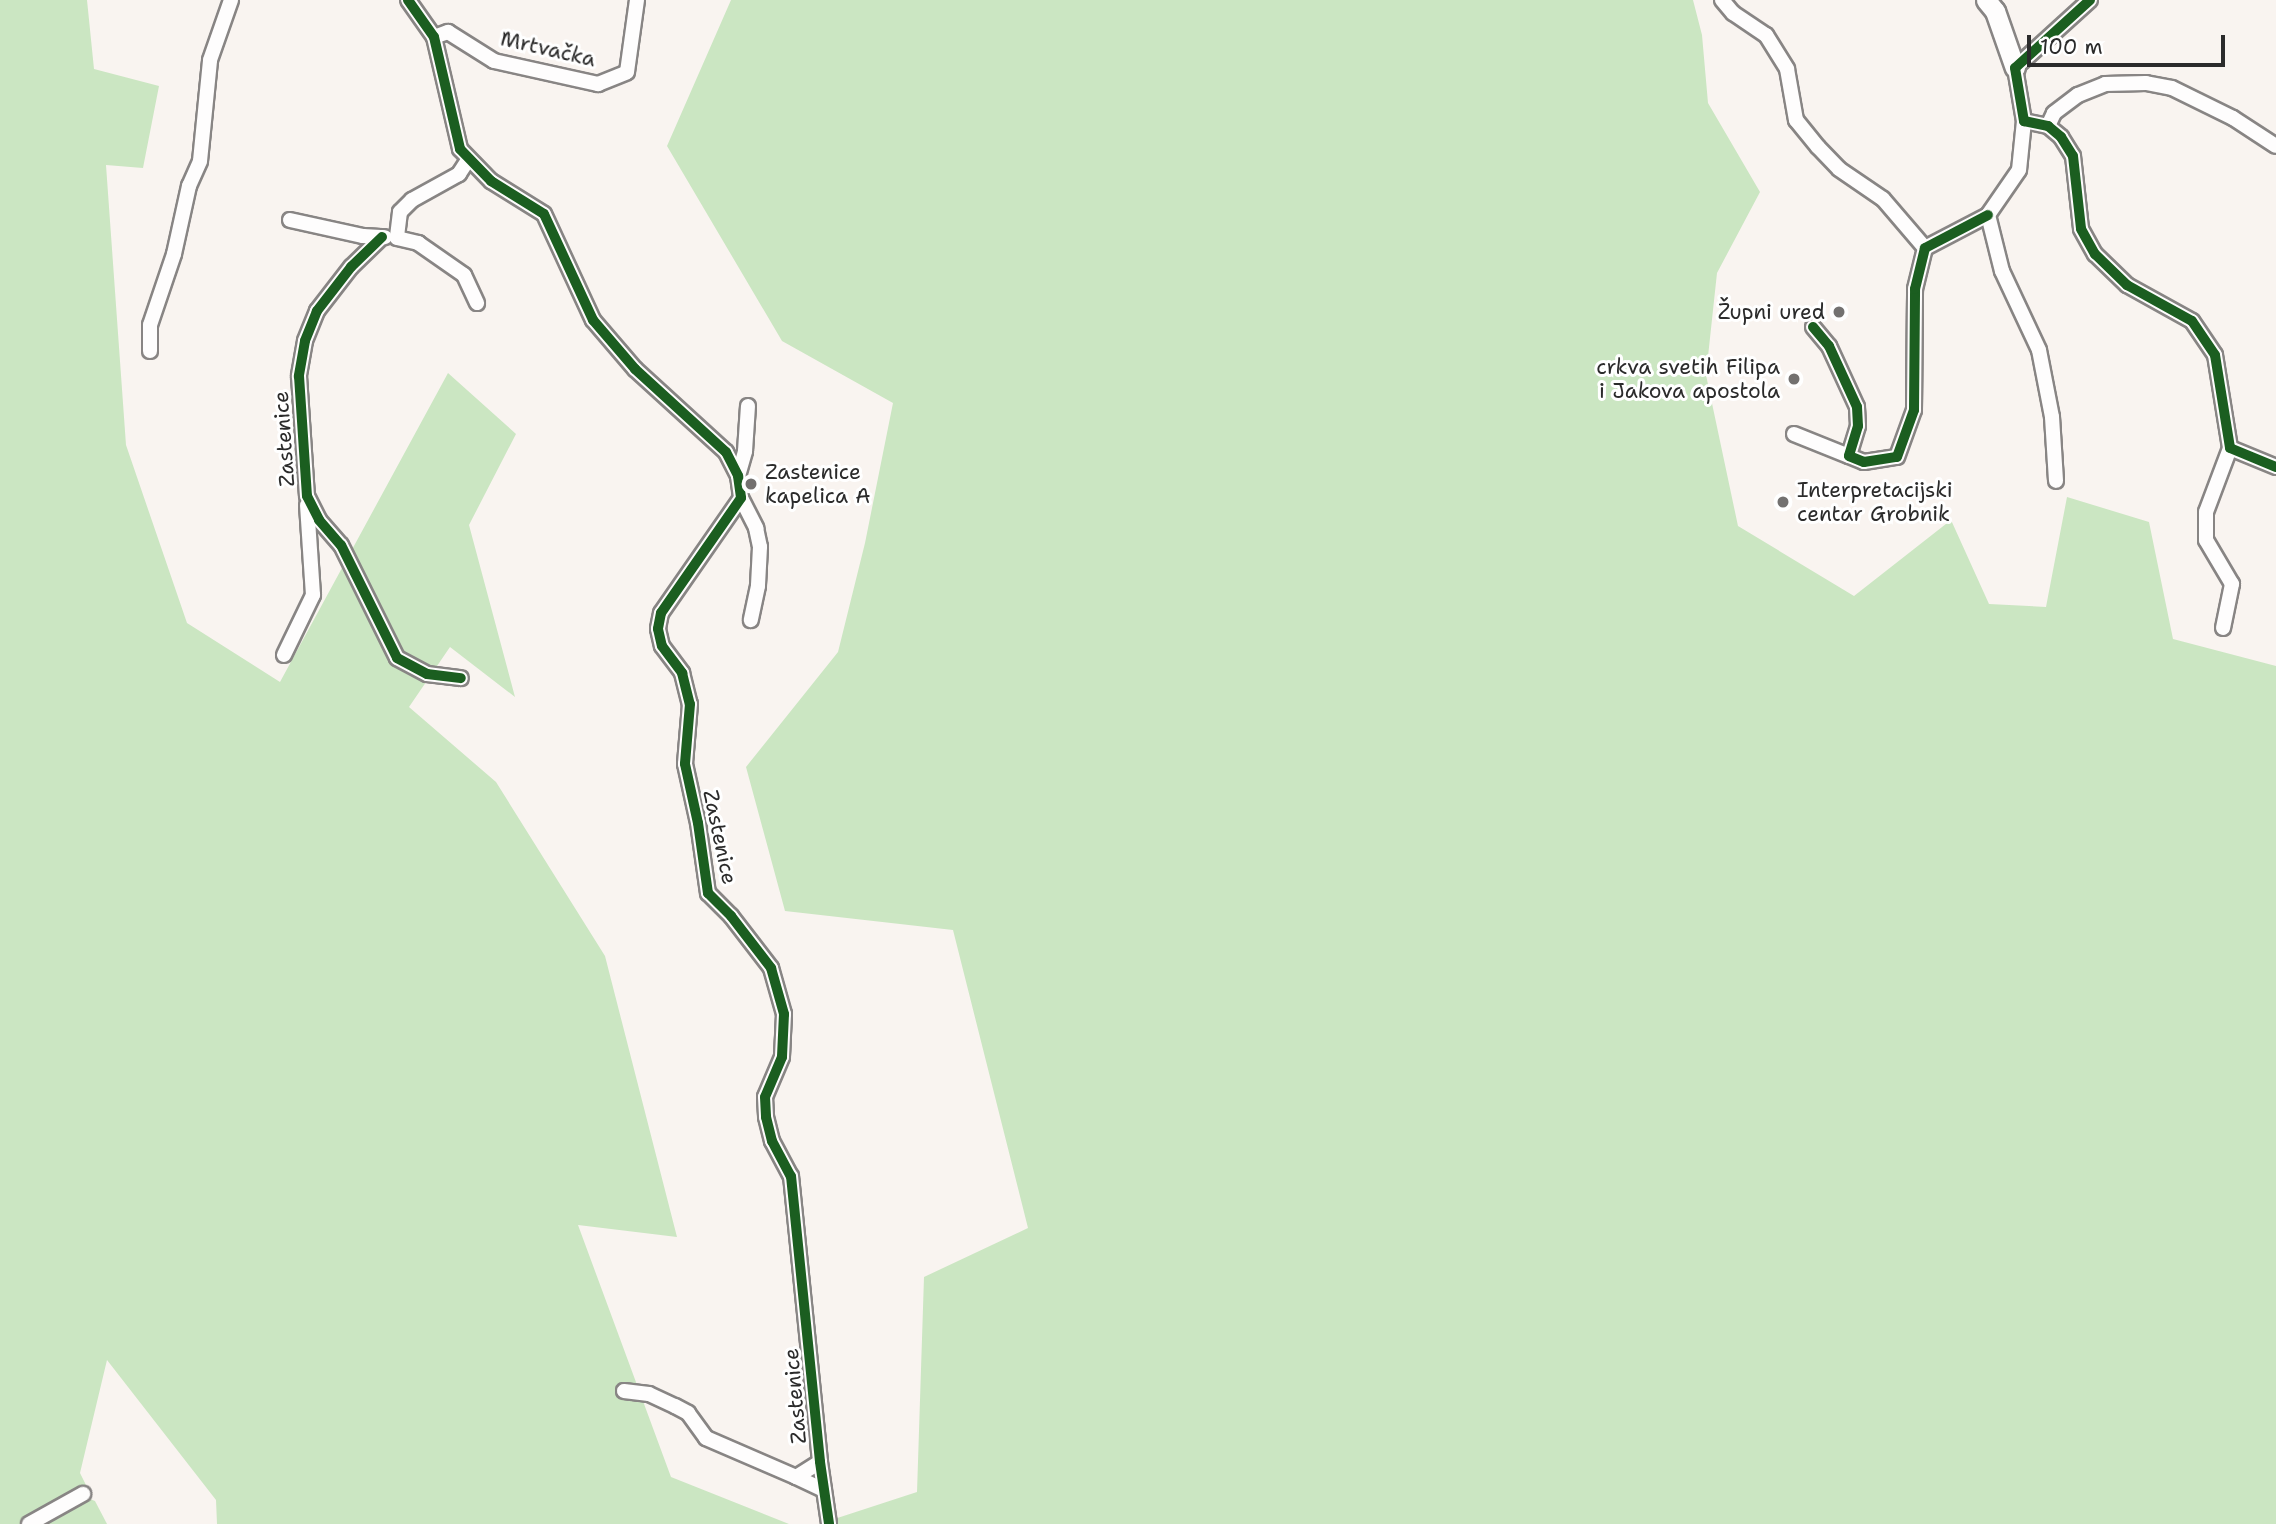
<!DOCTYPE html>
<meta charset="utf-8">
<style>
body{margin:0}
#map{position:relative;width:2276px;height:1524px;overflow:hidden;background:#f9f4f0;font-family:"Shantell Sans",sans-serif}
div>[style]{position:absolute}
.green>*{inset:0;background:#cbe6c2}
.roads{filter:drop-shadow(2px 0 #888584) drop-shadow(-2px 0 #888584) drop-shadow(0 2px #888584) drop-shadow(0 -2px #888584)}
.street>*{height:14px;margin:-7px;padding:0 7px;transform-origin:7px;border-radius:7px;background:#fefdfd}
.secondary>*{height:19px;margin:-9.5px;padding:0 9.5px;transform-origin:9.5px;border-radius:9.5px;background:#fefdfd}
.cycleway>*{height:10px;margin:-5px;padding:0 5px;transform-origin:5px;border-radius:5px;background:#1b5e20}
.dots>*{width:19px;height:19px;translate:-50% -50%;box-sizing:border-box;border:4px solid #fff;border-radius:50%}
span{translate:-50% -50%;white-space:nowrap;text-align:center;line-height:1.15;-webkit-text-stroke:6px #fff;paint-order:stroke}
.street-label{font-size:21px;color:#2b2b2b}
.poi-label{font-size:21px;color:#2b2b2b}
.right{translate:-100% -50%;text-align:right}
.left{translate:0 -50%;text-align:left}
.scale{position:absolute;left:2027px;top:35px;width:198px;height:32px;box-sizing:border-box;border:4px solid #2b2b2b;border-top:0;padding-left:9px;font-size:21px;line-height:24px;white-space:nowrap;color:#2b2b2b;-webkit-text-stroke:5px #fff;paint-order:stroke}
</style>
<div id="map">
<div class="green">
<div style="clip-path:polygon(0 0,87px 0,94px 69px,159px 86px,143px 168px,106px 165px,126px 445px,187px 623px,280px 682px,448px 373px,516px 434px,469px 525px,515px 697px,450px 647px,409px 707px,496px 782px,605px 956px,677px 1237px,578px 1225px,671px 1477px,789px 1524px,217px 1524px,216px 1500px,107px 1360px,80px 1473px,86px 1485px,22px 1524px,0 1524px)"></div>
<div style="clip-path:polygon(731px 0,1693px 0,1702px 35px,1708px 103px,1760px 192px,1717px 273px,1706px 375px,1738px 526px,1854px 596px,1951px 520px,1989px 604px,2046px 607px,2067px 497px,2149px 522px,2173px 639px,2276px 666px,2276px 1524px,819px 1524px,917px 1492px,924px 1277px,1028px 1228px,953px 930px,785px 911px,746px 767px,838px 652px,865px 543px,893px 403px,782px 341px,667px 146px)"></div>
<div style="clip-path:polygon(90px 1499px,95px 1501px,107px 1524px,37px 1524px,78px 1502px)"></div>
</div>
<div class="roads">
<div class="street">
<div style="left:408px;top:0;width:45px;rotate:54.9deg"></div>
<div style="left:434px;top:37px;width:115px;rotate:76.9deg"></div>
<div style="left:460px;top:149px;width:45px;rotate:45.9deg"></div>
<div style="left:491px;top:181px;width:62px;rotate:31.9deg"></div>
<div style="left:544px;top:214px;width:117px;rotate:65.2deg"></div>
<div style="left:593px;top:320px;width:65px;rotate:49.4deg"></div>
<div style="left:635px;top:369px;width:123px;rotate:42.4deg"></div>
<div style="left:726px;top:452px;width:27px;rotate:63deg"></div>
<div style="left:738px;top:476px;width:22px;rotate:82deg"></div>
<div style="left:741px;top:498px;width:140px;rotate:124.8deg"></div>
<div style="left:661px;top:613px;width:16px;rotate:101deg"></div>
<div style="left:658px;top:629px;width:17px;rotate:77deg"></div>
<div style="left:662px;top:646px;width:34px;rotate:53deg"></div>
<div style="left:682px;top:673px;width:32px;rotate:76deg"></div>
<div style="left:690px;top:704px;width:60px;rotate:94.8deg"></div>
<div style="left:685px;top:764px;width:60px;rotate:77.6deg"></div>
<div style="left:698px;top:823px;width:71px;rotate:81.9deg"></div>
<div style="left:708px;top:893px;width:33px;rotate:45deg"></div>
<div style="left:731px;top:916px;width:66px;rotate:52.4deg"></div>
<div style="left:771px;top:968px;width:48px;rotate:74.2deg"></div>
<div style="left:784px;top:1014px;width:43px;rotate:92.7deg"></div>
<div style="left:782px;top:1057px;width:43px;rotate:113deg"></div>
<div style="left:765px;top:1097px;width:20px;rotate:87deg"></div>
<div style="left:766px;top:1117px;width:25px;rotate:76deg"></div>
<div style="left:772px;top:1141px;width:40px;rotate:62deg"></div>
<div style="left:791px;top:1176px;width:287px;rotate:84.2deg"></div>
<div style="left:820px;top:1462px;width:63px;rotate:81.7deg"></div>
<div style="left:1722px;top:0;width:17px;rotate:50deg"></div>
<div style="left:1733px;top:13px;width:40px;rotate:34deg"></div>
<div style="left:1766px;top:35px;width:40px;rotate:58deg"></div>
<div style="left:1787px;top:69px;width:52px;rotate:80deg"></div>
<div style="left:1796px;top:120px;width:35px;rotate:51deg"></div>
<div style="left:1818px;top:147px;width:30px;rotate:46deg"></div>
<div style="left:1839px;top:169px;width:53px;rotate:34.3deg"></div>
<div style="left:1883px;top:199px;width:65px;rotate:49.4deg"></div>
<div style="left:2090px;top:0;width:101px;rotate:137.8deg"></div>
<div style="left:2015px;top:68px;width:54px;rotate:80.4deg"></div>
<div style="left:2024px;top:121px;width:25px;rotate:12deg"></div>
<div style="left:2048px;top:126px;width:17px;rotate:40deg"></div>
<div style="left:2061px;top:137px;width:22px;rotate:58deg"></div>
<div style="left:2073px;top:156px;width:73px;rotate:83.7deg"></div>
<div style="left:2081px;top:229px;width:29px;rotate:61deg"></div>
<div style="left:2095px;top:254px;width:45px;rotate:44.1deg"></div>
<div style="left:2127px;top:285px;width:74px;rotate:29deg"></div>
<div style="left:2192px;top:321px;width:41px;rotate:55.9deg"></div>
<div style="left:2215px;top:355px;width:94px;rotate:80.8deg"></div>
<div style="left:2230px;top:448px;width:50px;rotate:22.4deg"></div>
<div style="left:434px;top:37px;width:15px;rotate:-20deg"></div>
<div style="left:448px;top:32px;width:54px;rotate:32.2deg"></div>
<div style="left:494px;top:61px;width:107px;rotate:12.5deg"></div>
<div style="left:598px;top:84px;width:31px;rotate:-22deg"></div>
<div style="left:627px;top:72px;width:73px;rotate:-82.1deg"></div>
<div style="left:2024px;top:121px;width:49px;rotate:95.8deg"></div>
<div style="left:2019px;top:170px;width:55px;rotate:124.6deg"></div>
<div style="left:1988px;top:215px;width:58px;rotate:76deg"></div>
<div style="left:2002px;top:271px;width:87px;rotate:64.9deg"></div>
<div style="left:2039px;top:350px;width:68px;rotate:79deg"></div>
<div style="left:2052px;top:417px;width:64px;rotate:86.4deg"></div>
<div style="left:2048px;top:126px;width:14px;rotate:-65deg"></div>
<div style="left:2054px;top:113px;width:30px;rotate:-37deg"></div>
<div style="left:2078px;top:95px;width:29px;rotate:-22deg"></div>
<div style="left:2105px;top:84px;width:41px;rotate:-1.4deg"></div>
<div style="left:2146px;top:83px;width:26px;rotate:11deg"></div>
<div style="left:2172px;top:88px;width:68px;rotate:26.2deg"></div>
<div style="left:2233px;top:118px;width:51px;rotate:33.1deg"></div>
<div style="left:468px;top:160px;width:17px;rotate:123deg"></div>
<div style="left:459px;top:174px;width:54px;rotate:151deg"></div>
<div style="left:412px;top:200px;width:17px;rotate:135deg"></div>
<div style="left:400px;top:212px;width:26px;rotate:97deg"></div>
<div style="left:397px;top:238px;width:22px;rotate:13deg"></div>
<div style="left:418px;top:243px;width:56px;rotate:34.8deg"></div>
<div style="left:464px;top:275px;width:31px;rotate:65deg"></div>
<div style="left:290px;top:220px;width:75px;rotate:12.4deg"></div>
<div style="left:363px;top:236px;width:22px;rotate:3deg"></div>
<div style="left:382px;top:237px;width:43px;rotate:135.9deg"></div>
<div style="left:351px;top:267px;width:56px;rotate:127.7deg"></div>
<div style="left:317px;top:311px;width:32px;rotate:112deg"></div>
<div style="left:305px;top:341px;width:36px;rotate:100deg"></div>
<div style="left:299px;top:376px;width:120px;rotate:86.2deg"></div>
<div style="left:307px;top:496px;width:27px;rotate:63deg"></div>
<div style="left:319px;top:520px;width:33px;rotate:49deg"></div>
<div style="left:341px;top:545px;width:126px;rotate:63.6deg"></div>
<div style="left:397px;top:658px;width:34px;rotate:28deg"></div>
<div style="left:427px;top:674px;width:34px;rotate:7deg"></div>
<div style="left:1813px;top:327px;width:25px;rotate:50deg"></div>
<div style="left:1829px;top:346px;width:67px;rotate:65.3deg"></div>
<div style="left:1857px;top:407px;width:19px;rotate:87deg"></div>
<div style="left:1858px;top:426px;width:31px;rotate:107deg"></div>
<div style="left:1849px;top:456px;width:16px;rotate:22deg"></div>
<div style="left:1864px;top:462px;width:33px;rotate:-9deg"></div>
<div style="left:1897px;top:457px;width:50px;rotate:-70.1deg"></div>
<div style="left:1914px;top:410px;width:121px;rotate:-89.5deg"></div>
<div style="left:1915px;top:289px;width:42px;rotate:-76.3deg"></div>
<div style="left:1925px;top:248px;width:71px;rotate:-27.6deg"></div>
<div style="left:150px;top:351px;width:26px;rotate:-90deg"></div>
<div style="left:150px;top:325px;width:75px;rotate:-71.3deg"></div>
<div style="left:174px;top:254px;width:70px;rotate:-77.6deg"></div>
<div style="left:189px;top:186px;width:27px;rotate:-66deg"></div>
<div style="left:200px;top:161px;width:101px;rotate:-84.3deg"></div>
<div style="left:210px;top:60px;width:64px;rotate:-70.7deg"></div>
<div style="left:1794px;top:434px;width:59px;rotate:21.8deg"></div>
<div style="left:738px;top:476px;width:26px;rotate:-74deg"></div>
<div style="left:745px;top:451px;width:45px;rotate:-86.2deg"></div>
<div style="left:741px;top:498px;width:34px;rotate:63deg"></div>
<div style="left:756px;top:528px;width:19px;rotate:78deg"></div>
<div style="left:760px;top:547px;width:39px;rotate:93deg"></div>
<div style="left:758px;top:586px;width:35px;rotate:102deg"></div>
<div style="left:2223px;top:628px;width:45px;rotate:-78.4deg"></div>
<div style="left:2232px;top:584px;width:51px;rotate:-120.6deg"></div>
<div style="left:2206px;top:540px;width:28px;rotate:-90deg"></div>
<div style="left:2206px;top:512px;width:68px;rotate:-69.4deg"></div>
<div style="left:284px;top:655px;width:67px;rotate:-64.2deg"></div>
<div style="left:313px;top:595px;width:90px;rotate:-93.8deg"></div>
<div style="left:624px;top:1391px;width:25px;rotate:7deg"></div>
<div style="left:649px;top:1394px;width:29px;rotate:25deg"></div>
<div style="left:675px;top:1406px;width:15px;rotate:28deg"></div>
<div style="left:688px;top:1413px;width:31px;rotate:54deg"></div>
<div style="left:706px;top:1438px;width:98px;rotate:23.4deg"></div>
<div style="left:820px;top:1462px;width:28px;rotate:148deg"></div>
<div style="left:796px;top:1477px;width:31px;rotate:25deg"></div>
<div style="left:29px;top:1524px;width:62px;rotate:-29.1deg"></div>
</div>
<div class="secondary">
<div style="left:1986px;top:0;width:14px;rotate:51deg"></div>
<div style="left:1995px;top:11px;width:60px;rotate:70.7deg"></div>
</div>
</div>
<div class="cycleway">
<div style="left:408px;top:0;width:45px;rotate:54.9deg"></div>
<div style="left:434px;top:37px;width:115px;rotate:76.9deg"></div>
<div style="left:460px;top:149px;width:45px;rotate:45.9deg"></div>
<div style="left:491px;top:181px;width:62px;rotate:31.9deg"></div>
<div style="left:544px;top:214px;width:117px;rotate:65.2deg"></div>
<div style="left:593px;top:320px;width:65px;rotate:49.4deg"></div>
<div style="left:635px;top:369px;width:123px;rotate:42.4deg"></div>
<div style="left:726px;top:452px;width:27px;rotate:63deg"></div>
<div style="left:738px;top:476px;width:22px;rotate:82deg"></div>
<div style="left:741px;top:498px;width:140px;rotate:124.8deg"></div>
<div style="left:661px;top:613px;width:16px;rotate:101deg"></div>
<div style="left:658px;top:629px;width:17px;rotate:77deg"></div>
<div style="left:662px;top:646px;width:34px;rotate:53deg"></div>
<div style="left:682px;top:673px;width:32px;rotate:76deg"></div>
<div style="left:690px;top:704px;width:60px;rotate:94.8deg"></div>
<div style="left:685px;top:764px;width:60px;rotate:77.6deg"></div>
<div style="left:698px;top:823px;width:71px;rotate:81.9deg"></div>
<div style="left:708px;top:893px;width:33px;rotate:45deg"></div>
<div style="left:731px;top:916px;width:66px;rotate:52.4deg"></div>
<div style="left:771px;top:968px;width:48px;rotate:74.2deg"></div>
<div style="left:784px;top:1014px;width:43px;rotate:92.7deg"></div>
<div style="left:782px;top:1057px;width:43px;rotate:113deg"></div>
<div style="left:765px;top:1097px;width:20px;rotate:87deg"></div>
<div style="left:766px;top:1117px;width:25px;rotate:76deg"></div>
<div style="left:772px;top:1141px;width:40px;rotate:62deg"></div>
<div style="left:791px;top:1176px;width:287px;rotate:84.2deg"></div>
<div style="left:820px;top:1462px;width:63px;rotate:81.7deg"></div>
<div style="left:2090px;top:0;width:101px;rotate:137.8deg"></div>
<div style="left:2015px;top:68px;width:54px;rotate:80.4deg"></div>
<div style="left:2024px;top:121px;width:25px;rotate:12deg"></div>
<div style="left:2048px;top:126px;width:17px;rotate:40deg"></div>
<div style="left:2061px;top:137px;width:22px;rotate:58deg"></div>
<div style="left:2073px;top:156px;width:73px;rotate:83.7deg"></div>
<div style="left:2081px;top:229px;width:29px;rotate:61deg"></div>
<div style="left:2095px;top:254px;width:45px;rotate:44.1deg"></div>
<div style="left:2127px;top:285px;width:74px;rotate:29deg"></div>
<div style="left:2192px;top:321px;width:41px;rotate:55.9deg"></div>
<div style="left:2215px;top:355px;width:94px;rotate:80.8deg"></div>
<div style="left:2230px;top:448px;width:50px;rotate:22.4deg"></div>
<div style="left:382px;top:237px;width:43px;rotate:135.9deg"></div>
<div style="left:351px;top:267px;width:56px;rotate:127.7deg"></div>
<div style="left:317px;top:311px;width:32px;rotate:112deg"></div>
<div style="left:305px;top:341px;width:36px;rotate:100deg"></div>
<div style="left:299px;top:376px;width:120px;rotate:86.2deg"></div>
<div style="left:307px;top:496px;width:27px;rotate:63deg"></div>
<div style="left:319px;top:520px;width:33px;rotate:49deg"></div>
<div style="left:341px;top:545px;width:126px;rotate:63.6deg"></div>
<div style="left:397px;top:658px;width:34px;rotate:28deg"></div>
<div style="left:427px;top:674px;width:34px;rotate:7deg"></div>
<div style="left:1813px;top:327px;width:25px;rotate:50deg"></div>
<div style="left:1829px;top:346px;width:67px;rotate:65.3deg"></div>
<div style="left:1857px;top:407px;width:19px;rotate:87deg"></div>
<div style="left:1858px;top:426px;width:31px;rotate:107deg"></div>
<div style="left:1849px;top:456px;width:16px;rotate:22deg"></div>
<div style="left:1864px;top:462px;width:33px;rotate:-9deg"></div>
<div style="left:1897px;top:457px;width:50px;rotate:-70.1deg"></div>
<div style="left:1914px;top:410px;width:121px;rotate:-89.5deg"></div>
<div style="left:1915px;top:289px;width:42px;rotate:-76.3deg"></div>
<div style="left:1925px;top:248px;width:71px;rotate:-27.6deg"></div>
</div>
<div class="dots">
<div style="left:1839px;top:312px;background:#737170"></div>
<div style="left:1794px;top:379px;background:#737170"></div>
<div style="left:751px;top:484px;background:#737170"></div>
<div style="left:1783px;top:502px;background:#737170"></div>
</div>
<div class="street-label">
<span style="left:548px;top:49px;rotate:13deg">Mrtvačka</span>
<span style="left:284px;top:439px;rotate:-94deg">Zastenice</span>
<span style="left:720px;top:837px;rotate:78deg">Zastenice</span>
<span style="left:795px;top:1396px;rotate:-95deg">Zastenice</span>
</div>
<div class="poi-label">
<span class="right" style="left:1825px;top:312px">Župni ured</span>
<span class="right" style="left:1780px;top:379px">crkva svetih Filipa<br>i Jakova apostola</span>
<span class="left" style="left:765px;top:484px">Zastenice<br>kapelica A</span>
<span class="left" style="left:1797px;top:502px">Interpretacijski<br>centar Grobnik</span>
</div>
<div class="scale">100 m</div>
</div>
